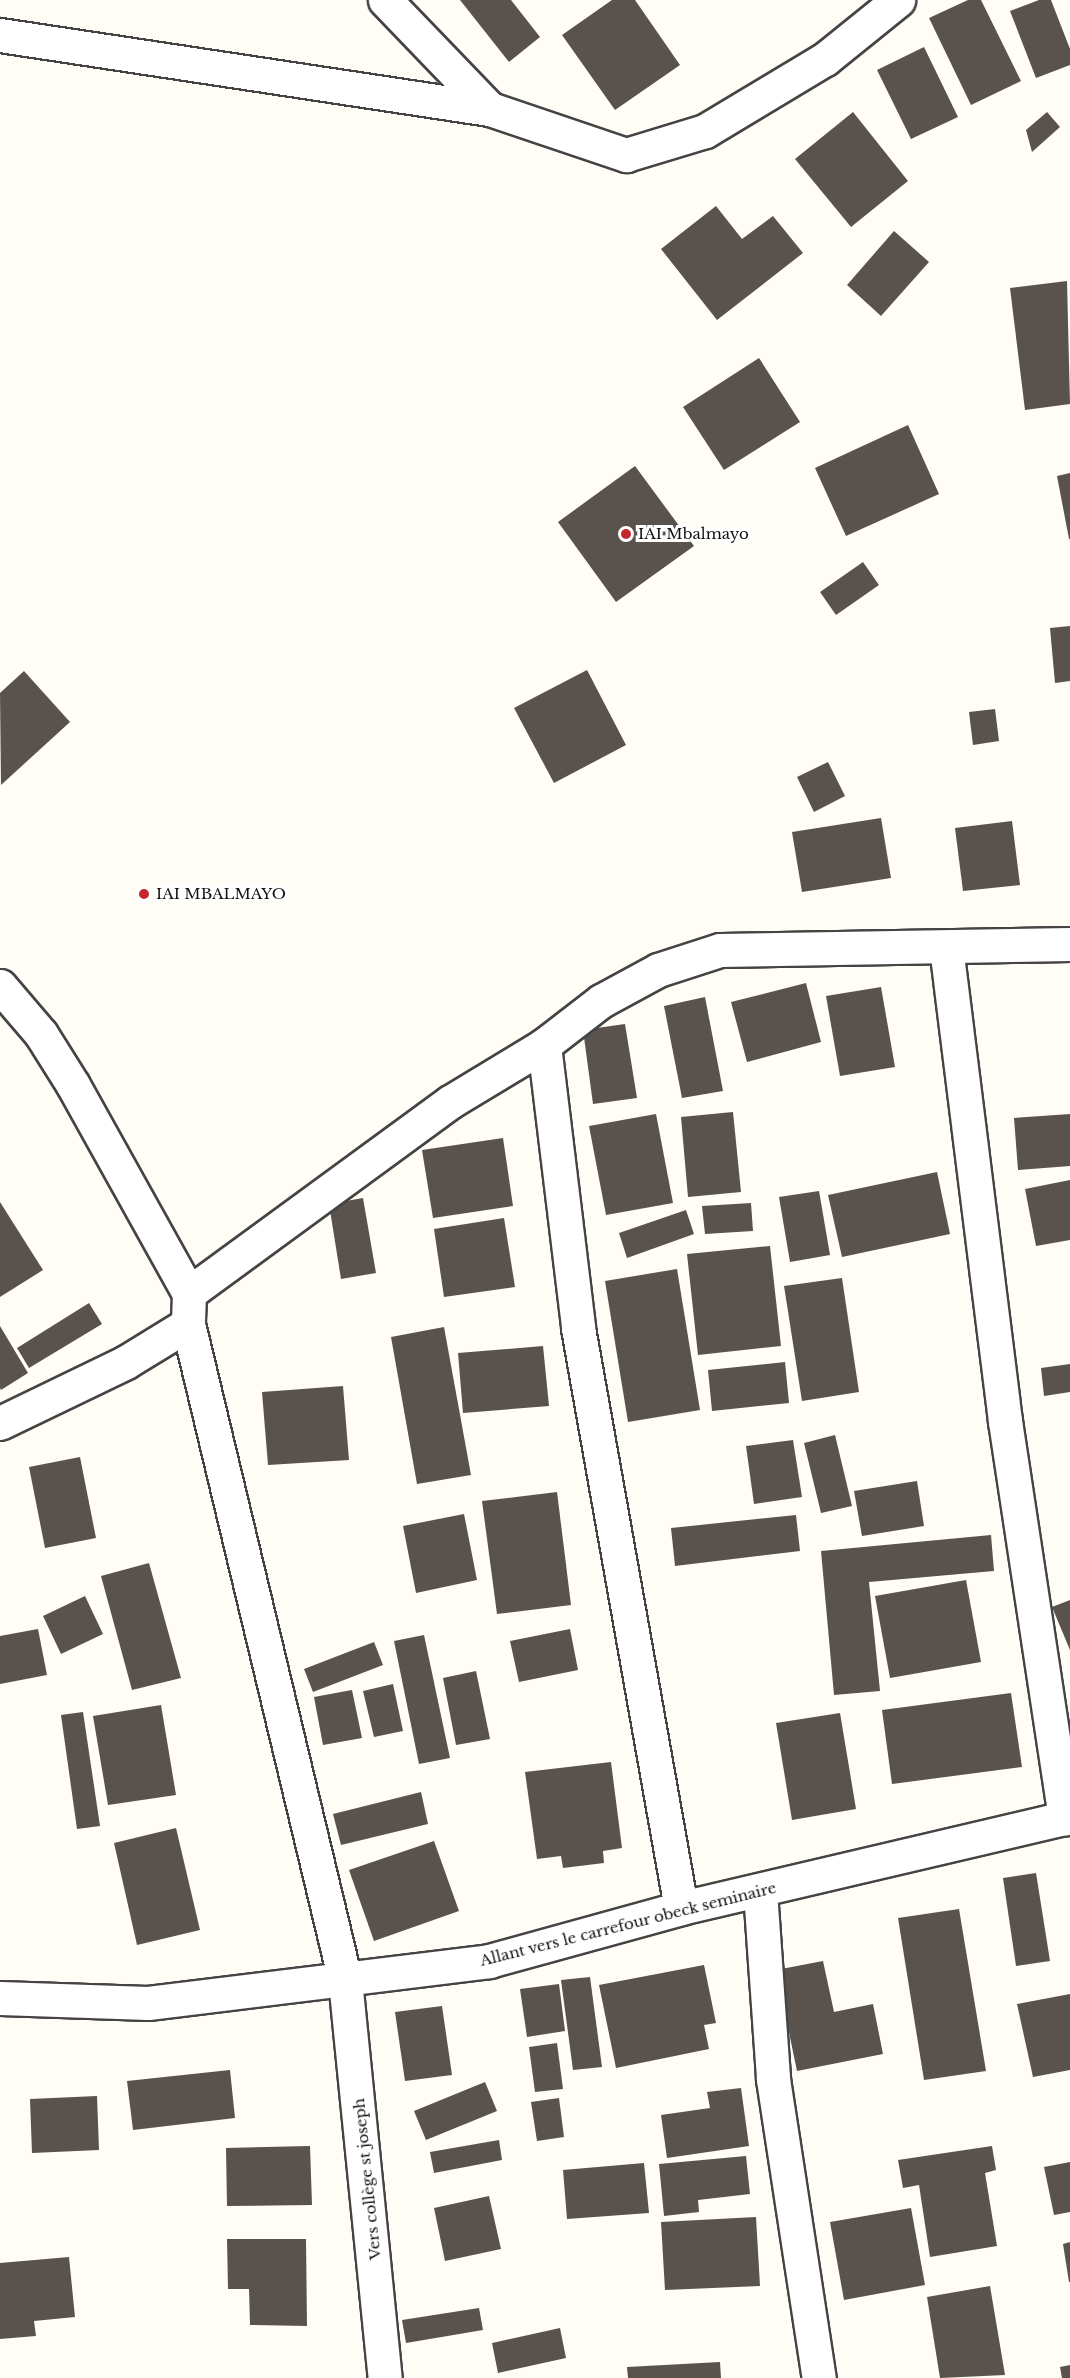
<!DOCTYPE html>
<meta charset="utf-8">
<style>
body{margin:0}
#map{position:relative;width:1070px;height:2378px;overflow:hidden;background:#fffdf5;font-family:"Libre Baskerville",serif}
div>[style]{position:absolute}
.building>*{inset:0;background:#5a524d}
.roads{filter:drop-shadow(2px 0 #444) drop-shadow(-2px 0 #444) drop-shadow(0 2px #444) drop-shadow(0 -2px #444)}
.minor>*{height:33px;margin:-16.5px;padding:0 16.5px;transform-origin:16.5px;border-radius:16.5px;background:#fff}
.dots>*{width:16px;height:16px;translate:-50% -50%;box-sizing:border-box;border:3px solid #fff;border-radius:50%}
span{translate:-50% -50%;white-space:nowrap;text-align:center;line-height:1.15;-webkit-text-stroke:6px #fff;paint-order:stroke}
.poi-label{font-size:15px;color:#111}
.left{translate:0 -50%;text-align:left}
.street-label{font-size:15px;color:#111}
</style>
<div id="map">
<div class="building">
<div style="clip-path:polygon(460px 0,511px 0,540px 37px,509px 62px)"></div>
<div style="clip-path:polygon(612px 0,635px 0,680px 65px,615px 110px,562px 35px)"></div>
<div style="clip-path:polygon(968px 0,981px 0,1021px 81px,971px 105px,929px 18px)"></div>
<div style="clip-path:polygon(1039px 0,1051px 0,1070px 49px,1070px 65px,1036px 78px,1010px 11px)"></div>
<div style="clip-path:polygon(924px 47px,958px 117px,911px 139px,877px 70px)"></div>
<div style="clip-path:polygon(853px 112px,908px 181px,851px 227px,795px 159px)"></div>
<div style="clip-path:polygon(1047px 112px,1060px 127px,1032px 152px,1026px 130px)"></div>
<div style="clip-path:polygon(716px 206px,742px 239px,773px 216px,803px 253px,717px 320px,661px 249px)"></div>
<div style="clip-path:polygon(894px 231px,929px 262px,881px 316px,847px 285px)"></div>
<div style="clip-path:polygon(1067px 281px,1070px 404px,1025px 410px,1010px 288px)"></div>
<div style="clip-path:polygon(759px 358px,800px 422px,724px 470px,683px 407px)"></div>
<div style="clip-path:polygon(908px 425px,939px 494px,846px 536px,815px 468px)"></div>
<div style="clip-path:polygon(635px 466px,694px 546px,616px 602px,558px 522px)"></div>
<div style="clip-path:polygon(1070px 473px,1070px 539px,1069px 539px,1057px 476px)"></div>
<div style="clip-path:polygon(863px 562px,879px 585px,836px 615px,820px 592px)"></div>
<div style="clip-path:polygon(1070px 626px,1070px 681px,1055px 683px,1050px 628px)"></div>
<div style="clip-path:polygon(587px 670px,626px 745px,554px 783px,514px 708px)"></div>
<div style="clip-path:polygon(24px 671px,70px 722px,1px 785px,0 693px)"></div>
<div style="clip-path:polygon(995px 709px,999px 741px,973px 745px,969px 712px)"></div>
<div style="clip-path:polygon(828px 762px,845px 796px,814px 812px,797px 777px)"></div>
<div style="clip-path:polygon(881px 818px,891px 878px,802px 892px,792px 832px)"></div>
<div style="clip-path:polygon(1012px 821px,1020px 885px,963px 891px,955px 828px)"></div>
<div style="clip-path:polygon(806px 983px,821px 1042px,747px 1062px,731px 1002px)"></div>
<div style="clip-path:polygon(881px 987px,895px 1067px,840px 1076px,826px 996px)"></div>
<div style="clip-path:polygon(705px 997px,723px 1091px,682px 1098px,664px 1006px)"></div>
<div style="clip-path:polygon(625px 1024px,637px 1098px,593px 1104px,583px 1030px)"></div>
<div style="clip-path:polygon(733px 1112px,741px 1192px,688px 1197px,681px 1117px)"></div>
<div style="clip-path:polygon(656px 1114px,673px 1203px,606px 1215px,589px 1126px)"></div>
<div style="clip-path:polygon(1070px 1114px,1070px 1166px,1018px 1170px,1014px 1118px)"></div>
<div style="clip-path:polygon(503px 1138px,513px 1206px,433px 1218px,422px 1150px)"></div>
<div style="clip-path:polygon(937px 1172px,950px 1234px,842px 1257px,828px 1195px)"></div>
<div style="clip-path:polygon(1070px 1180px,1070px 1240px,1036px 1246px,1025px 1189px)"></div>
<div style="clip-path:polygon(819px 1191px,830px 1255px,790px 1262px,779px 1197px)"></div>
<div style="clip-path:polygon(363px 1198px,376px 1273px,341px 1279px,329px 1204px)"></div>
<div style="clip-path:polygon(0 1202px,43px 1270px,0 1297px)"></div>
<div style="clip-path:polygon(751px 1203px,753px 1231px,705px 1234px,702px 1206px)"></div>
<div style="clip-path:polygon(686px 1210px,694px 1234px,627px 1258px,619px 1233px)"></div>
<div style="clip-path:polygon(504px 1218px,515px 1287px,444px 1297px,434px 1229px)"></div>
<div style="clip-path:polygon(770px 1246px,781px 1346px,698px 1355px,687px 1254px)"></div>
<div style="clip-path:polygon(677px 1269px,700px 1410px,628px 1422px,605px 1281px)"></div>
<div style="clip-path:polygon(842px 1278px,859px 1392px,802px 1401px,784px 1286px)"></div>
<div style="clip-path:polygon(89px 1303px,102px 1324px,29px 1368px,17px 1348px)"></div>
<div style="clip-path:polygon(0 1326px,28px 1373px,1px 1390px,0 1388px)"></div>
<div style="clip-path:polygon(444px 1327px,471px 1475px,417px 1484px,391px 1337px)"></div>
<div style="clip-path:polygon(543px 1346px,549px 1406px,463px 1413px,458px 1353px)"></div>
<div style="clip-path:polygon(785px 1362px,789px 1403px,712px 1411px,708px 1370px)"></div>
<div style="clip-path:polygon(1070px 1364px,1070px 1392px,1044px 1396px,1041px 1368px)"></div>
<div style="clip-path:polygon(343px 1386px,349px 1460px,268px 1465px,262px 1392px)"></div>
<div style="clip-path:polygon(835px 1435px,852px 1506px,821px 1513px,804px 1443px)"></div>
<div style="clip-path:polygon(793px 1440px,802px 1497px,754px 1504px,746px 1446px)"></div>
<div style="clip-path:polygon(80px 1457px,96px 1538px,45px 1548px,29px 1467px)"></div>
<div style="clip-path:polygon(917px 1481px,924px 1526px,862px 1536px,854px 1491px)"></div>
<div style="clip-path:polygon(557px 1492px,571px 1605px,497px 1614px,482px 1501px)"></div>
<div style="clip-path:polygon(464px 1514px,477px 1580px,416px 1593px,403px 1526px)"></div>
<div style="clip-path:polygon(796px 1515px,800px 1551px,675px 1566px,671px 1528px)"></div>
<div style="clip-path:polygon(991px 1535px,994px 1571px,869px 1582px,880px 1691px,834px 1695px,821px 1551px)"></div>
<div style="clip-path:polygon(149px 1563px,181px 1678px,132px 1690px,101px 1576px)"></div>
<div style="clip-path:polygon(966px 1580px,981px 1662px,890px 1678px,875px 1596px)"></div>
<div style="clip-path:polygon(85px 1596px,103px 1634px,61px 1654px,43px 1616px)"></div>
<div style="clip-path:polygon(1070px 1600px,1070px 1650px,1052px 1607px)"></div>
<div style="clip-path:polygon(38px 1629px,47px 1675px,0 1684px,0 1636px)"></div>
<div style="clip-path:polygon(570px 1629px,578px 1670px,519px 1682px,510px 1641px)"></div>
<div style="clip-path:polygon(424px 1635px,450px 1758px,419px 1764px,394px 1641px)"></div>
<div style="clip-path:polygon(374px 1642px,383px 1665px,313px 1692px,304px 1669px)"></div>
<div style="clip-path:polygon(476px 1671px,490px 1739px,456px 1745px,443px 1678px)"></div>
<div style="clip-path:polygon(393px 1684px,403px 1731px,374px 1737px,363px 1691px)"></div>
<div style="clip-path:polygon(352px 1690px,362px 1738px,323px 1745px,314px 1697px)"></div>
<div style="clip-path:polygon(1011px 1693px,1022px 1767px,892px 1784px,882px 1710px)"></div>
<div style="clip-path:polygon(161px 1705px,176px 1795px,108px 1805px,93px 1716px)"></div>
<div style="clip-path:polygon(83px 1712px,100px 1826px,77px 1829px,61px 1715px)"></div>
<div style="clip-path:polygon(840px 1713px,856px 1809px,792px 1820px,776px 1723px)"></div>
<div style="clip-path:polygon(611px 1762px,622px 1848px,603px 1851px,604px 1863px,563px 1868px,561px 1856px,537px 1859px,525px 1772px)"></div>
<div style="clip-path:polygon(421px 1792px,428px 1824px,341px 1845px,333px 1814px)"></div>
<div style="clip-path:polygon(176px 1828px,200px 1930px,137px 1945px,114px 1843px)"></div>
<div style="clip-path:polygon(434px 1841px,459px 1911px,374px 1941px,349px 1870px)"></div>
<div style="clip-path:polygon(1036px 1873px,1050px 1961px,1016px 1966px,1003px 1878px)"></div>
<div style="clip-path:polygon(959px 1909px,986px 2071px,924px 2080px,898px 1918px)"></div>
<div style="clip-path:polygon(823px 1961px,834px 2012px,873px 2004px,883px 2054px,797px 2071px,776px 1970px)"></div>
<div style="clip-path:polygon(704px 1965px,716px 2023px,704px 2025px,709px 2049px,616px 2068px,599px 1985px)"></div>
<div style="clip-path:polygon(590px 1977px,602px 2067px,573px 2070px,561px 1980px)"></div>
<div style="clip-path:polygon(559px 1984px,565px 2031px,527px 2037px,520px 1989px)"></div>
<div style="clip-path:polygon(1070px 1994px,1070px 2070px,1033px 2077px,1017px 2004px)"></div>
<div style="clip-path:polygon(442px 2006px,452px 2075px,405px 2081px,395px 2012px)"></div>
<div style="clip-path:polygon(557px 2043px,563px 2089px,535px 2092px,529px 2047px)"></div>
<div style="clip-path:polygon(230px 2070px,235px 2118px,133px 2130px,127px 2081px)"></div>
<div style="clip-path:polygon(485px 2082px,497px 2111px,426px 2140px,414px 2111px)"></div>
<div style="clip-path:polygon(741px 2088px,749px 2146px,667px 2158px,661px 2115px,710px 2108px,707px 2092px)"></div>
<div style="clip-path:polygon(97px 2096px,99px 2150px,32px 2153px,30px 2099px)"></div>
<div style="clip-path:polygon(559px 2098px,564px 2137px,537px 2141px,531px 2102px)"></div>
<div style="clip-path:polygon(499px 2140px,502px 2160px,434px 2173px,430px 2152px)"></div>
<div style="clip-path:polygon(310px 2146px,312px 2205px,227px 2206px,226px 2148px)"></div>
<div style="clip-path:polygon(992px 2146px,996px 2170px,985px 2173px,997px 2246px,930px 2257px,919px 2185px,903px 2188px,898px 2160px)"></div>
<div style="clip-path:polygon(746px 2156px,750px 2194px,698px 2200px,699px 2212px,664px 2216px,659px 2164px)"></div>
<div style="clip-path:polygon(1070px 2162px,1070px 2212px,1054px 2215px,1044px 2167px)"></div>
<div style="clip-path:polygon(644px 2163px,649px 2213px,567px 2219px,563px 2170px)"></div>
<div style="clip-path:polygon(489px 2196px,501px 2249px,445px 2261px,434px 2208px)"></div>
<div style="clip-path:polygon(911px 2208px,925px 2285px,844px 2300px,830px 2222px)"></div>
<div style="clip-path:polygon(756px 2217px,760px 2286px,665px 2290px,661px 2222px)"></div>
<div style="clip-path:polygon(227px 2239px,306px 2239px,307px 2326px,250px 2325px,249px 2289px,228px 2289px)"></div>
<div style="clip-path:polygon(1070px 2242px,1070px 2282px,1069px 2282px,1063px 2244px)"></div>
<div style="clip-path:polygon(69px 2257px,75px 2317px,34px 2321px,36px 2336px,0 2339px,0 2263px)"></div>
<div style="clip-path:polygon(990px 2286px,1005px 2375px,940px 2378px,927px 2297px)"></div>
<div style="clip-path:polygon(479px 2308px,483px 2330px,406px 2343px,402px 2320px)"></div>
<div style="clip-path:polygon(560px 2328px,566px 2358px,498px 2373px,492px 2343px)"></div>
<div style="clip-path:polygon(720px 2362px,721px 2378px,628px 2378px,627px 2367px)"></div>
<div style="clip-path:polygon(1070px 2365px,1070px 2378px,1062px 2378px,1060px 2367px)"></div>
</div>
<div class="roads">
<div class="minor">
<div style="left:385px;top:0;width:151px;rotate:46.1deg"></div>
<div style="left:490px;top:109px;width:144px;rotate:18.7deg"></div>
<div style="left:626px;top:155px;width:83px;rotate:-16.9deg"></div>
<div style="left:705px;top:131px;width:140px;rotate:-31deg"></div>
<div style="left:825px;top:59px;width:94px;rotate:-38.9deg"></div>
<div style="left:0;top:35px;width:496px;rotate:8.6deg"></div>
<div style="left:946px;top:947px;width:478px;rotate:82.9deg"></div>
<div style="left:1005px;top:1421px;width:402px;rotate:81.4deg"></div>
<div style="left:0;top:986px;width:63px;rotate:49.5deg"></div>
<div style="left:41px;top:1034px;width:60px;rotate:57.9deg"></div>
<div style="left:73px;top:1085px;width:238px;rotate:60.9deg"></div>
<div style="left:189px;top:1293px;width:31px;rotate:92deg"></div>
<div style="left:188px;top:1324px;width:675px;rotate:76.54deg"></div>
<div style="left:345px;top:1980px;width:400px;rotate:84.3deg"></div>
<div style="left:544px;top:1045px;width:285px;rotate:83.1deg"></div>
<div style="left:578px;top:1328px;width:589px;rotate:79.93deg"></div>
<div style="left:189px;top:1293px;width:323px;rotate:-36.2deg"></div>
<div style="left:450px;top:1102px;width:110px;rotate:-31.2deg"></div>
<div style="left:544px;top:1045px;width:72px;rotate:-37.7deg"></div>
<div style="left:601px;top:1001px;width:65px;rotate:-28.5deg"></div>
<div style="left:658px;top:970px;width:65px;rotate:-17.9deg"></div>
<div style="left:720px;top:950px;width:350px;rotate:-1deg"></div>
<div style="left:0;top:1423px;width:140px;rotate:-25.8deg"></div>
<div style="left:126px;top:1362px;width:73px;rotate:-31.5deg"></div>
<div style="left:760px;top:1891px;width:188px;rotate:86deg"></div>
<div style="left:773px;top:2079px;width:303px;rotate:81.3deg"></div>
<div style="left:0;top:1998px;width:148px;rotate:1.9deg"></div>
<div style="left:148px;top:2003px;width:344px;rotate:-7deg"></div>
<div style="left:489px;top:1961px;width:199px;rotate:-15.4deg"></div>
<div style="left:681px;top:1908px;width:400px;rotate:-13.2deg"></div>
</div>
</div>
<div class="dots">
<div style="left:626px;top:534px;background:#c4262e"></div>
<div style="left:144px;top:894px;background:#c4262e"></div>
</div>
<div class="poi-label">
<span class="left" style="left:638px;top:534px">IAI Mbalmayo</span>
<span class="left" style="left:156px;top:894px">IAI MBALMAYO</span>
</div>
<div class="street-label">
<span style="left:628px;top:1924px;rotate:-14deg">Allant vers le carrefour obeck seminaire</span>
<span style="left:367px;top:2179px;rotate:-96deg">Vers collège st joseph</span>
</div>
</div>
